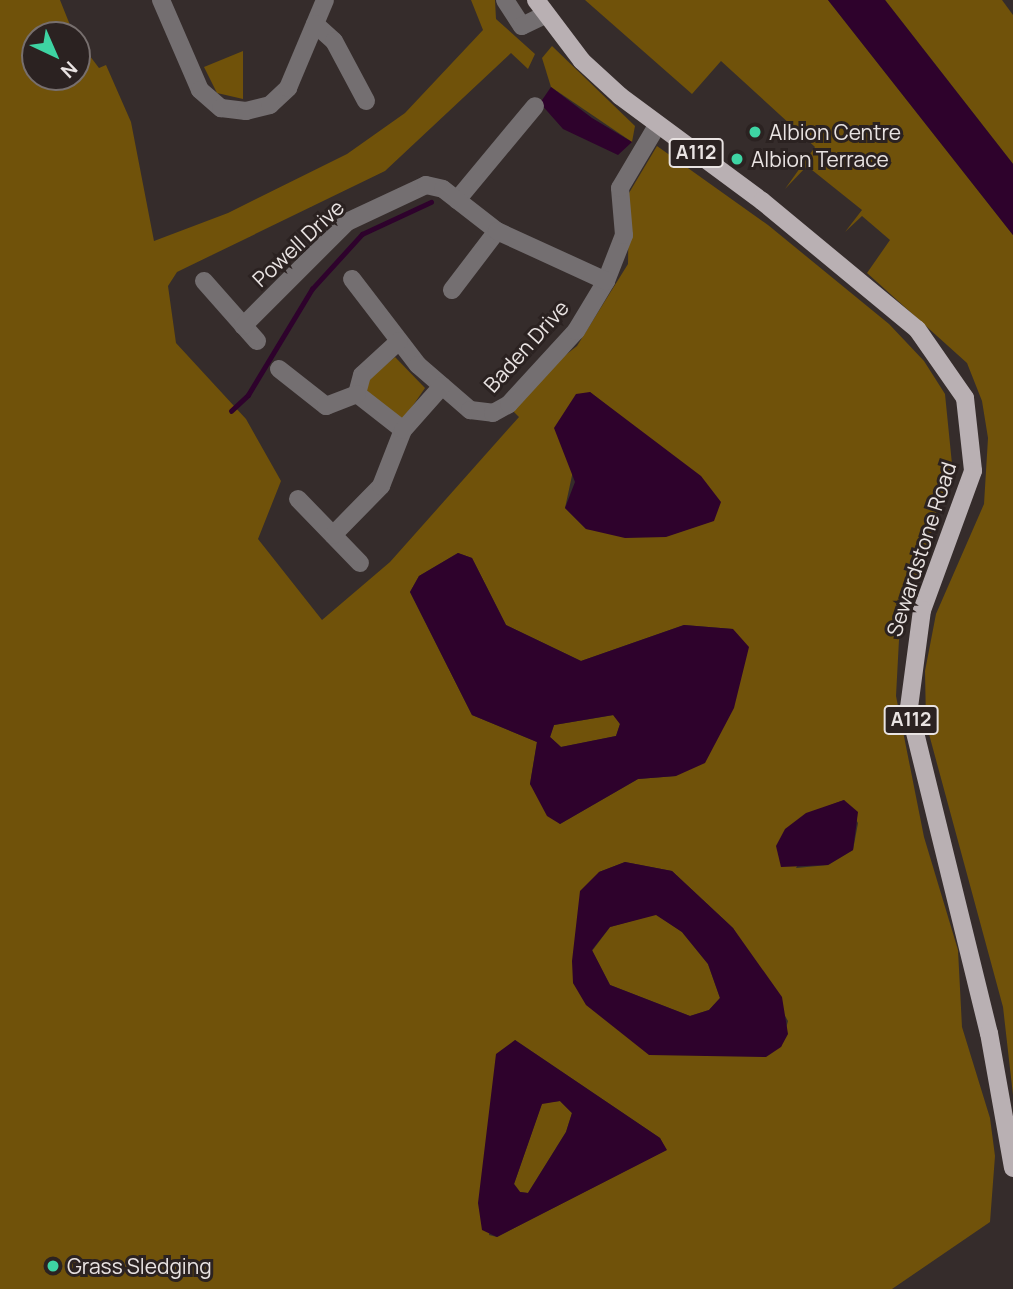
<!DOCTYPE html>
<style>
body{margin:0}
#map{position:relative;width:1013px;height:1289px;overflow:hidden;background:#352c2b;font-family:Manrope,sans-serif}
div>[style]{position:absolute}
.green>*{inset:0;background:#70520a}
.water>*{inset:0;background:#2e022c}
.stream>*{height:4.5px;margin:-2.25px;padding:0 2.25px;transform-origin:2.25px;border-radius:2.25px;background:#2e022c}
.minor>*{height:18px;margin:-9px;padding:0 9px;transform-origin:9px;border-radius:9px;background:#746f71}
.major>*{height:18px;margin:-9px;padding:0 9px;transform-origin:9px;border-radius:9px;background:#b9b0b3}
.dots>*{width:19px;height:19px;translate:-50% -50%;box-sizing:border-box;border:4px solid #2b2221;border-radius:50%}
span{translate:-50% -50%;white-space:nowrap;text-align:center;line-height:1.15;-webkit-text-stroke:6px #2b2221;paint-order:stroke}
.shield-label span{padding:2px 5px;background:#2b2221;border:2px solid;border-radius:5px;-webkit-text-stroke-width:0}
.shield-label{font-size:19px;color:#e9e3e2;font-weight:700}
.poi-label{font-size:21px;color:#e9e3e2}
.left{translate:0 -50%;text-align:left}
.street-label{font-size:21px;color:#e9e3e2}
.north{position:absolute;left:21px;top:21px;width:70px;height:70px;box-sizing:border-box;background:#2b2221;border:2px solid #776f6e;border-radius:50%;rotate:136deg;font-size:19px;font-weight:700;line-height:28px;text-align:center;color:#e9e3e2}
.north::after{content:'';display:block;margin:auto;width:24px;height:32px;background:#3ed4a3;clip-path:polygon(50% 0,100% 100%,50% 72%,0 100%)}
</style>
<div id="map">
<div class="green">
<div style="clip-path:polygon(evenodd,0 0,60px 0,74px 35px,35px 35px,35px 77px,77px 77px,77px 39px,99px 68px,106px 65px,131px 122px,154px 241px,228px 213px,347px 154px,405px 113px,483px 30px,471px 0,495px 0,496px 19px,535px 54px,528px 69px,511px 53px,385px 171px,177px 272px,168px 286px,176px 343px,246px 419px,281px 481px,258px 539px,322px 620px,390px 562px,519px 417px,513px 411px,549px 368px,577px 346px,628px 264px,629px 193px,657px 146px,768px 225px,889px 324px,924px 361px,945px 394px,952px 464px,899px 640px,896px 696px,924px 837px,958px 950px,962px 1027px,990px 1118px,995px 1156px,990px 1222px,892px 1289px,0 1289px,0 0,590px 392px,642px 433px,666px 537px,586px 529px,565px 508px,590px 392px,0 0,458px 553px,472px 558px,506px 625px,581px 661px,684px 625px,733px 629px,676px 776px,638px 779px,560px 824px,530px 784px,537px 742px,472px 715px,410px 592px,419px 576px,458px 553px,0 0,844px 800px,858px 823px,853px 850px,828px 865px,796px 868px,828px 806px,844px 800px,0 0,625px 862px,672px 871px,733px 928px,788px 1021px,781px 1047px,573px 983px,599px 872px,625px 862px,0 0,515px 1040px,660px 1138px,666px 1150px,497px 1237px,489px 1235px,515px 1040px)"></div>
<div style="clip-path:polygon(585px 0,828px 0,1013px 235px,1013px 1095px,1003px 1007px,926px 723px,925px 671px,936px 614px,984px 504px,988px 438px,982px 401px,967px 363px,867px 273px,890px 240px,862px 216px,845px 232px,862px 210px,807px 166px,785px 189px,815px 147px,721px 61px,692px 94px)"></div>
<div style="clip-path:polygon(885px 0,1002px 0,1013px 15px,1013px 164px)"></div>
<div style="clip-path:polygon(552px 46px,635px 126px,632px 142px,551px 87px,542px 58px)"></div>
<div style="clip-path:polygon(243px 51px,243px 99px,217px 93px,204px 67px)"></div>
<div style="clip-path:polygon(395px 357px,425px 388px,403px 420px,376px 405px,363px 384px)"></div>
<div style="clip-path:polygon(614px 715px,620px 724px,616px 736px,561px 747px,550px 737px,554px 725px)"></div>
<div style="clip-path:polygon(656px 914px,682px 932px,708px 964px,720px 998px,709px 1010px,690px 1016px,610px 985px,592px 951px,610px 927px)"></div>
<div style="clip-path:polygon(560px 1101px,572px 1113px,566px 1132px,528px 1193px,520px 1192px,514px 1184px,542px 1103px)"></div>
</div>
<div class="water">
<div style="clip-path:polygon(828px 0,885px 0,1013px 164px,1013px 235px)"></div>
<div style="clip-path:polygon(551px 87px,592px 118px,632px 142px,618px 155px,563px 129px,540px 103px)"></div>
<div style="clip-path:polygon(590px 392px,701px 476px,721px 502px,714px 521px,666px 537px,625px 538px,586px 529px,565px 508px,575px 482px,554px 428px,576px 394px)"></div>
<div style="clip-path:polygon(evenodd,458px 553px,472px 558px,506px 625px,581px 661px,684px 625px,733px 629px,749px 647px,734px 708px,705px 763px,676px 776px,638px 779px,560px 824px,547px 816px,530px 784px,537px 742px,472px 715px,410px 592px,419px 576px,458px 553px,613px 715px,620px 724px,616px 736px,561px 747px,550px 737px,554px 725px,613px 715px)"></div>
<div style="clip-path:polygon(844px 800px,858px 812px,853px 850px,828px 865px,781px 867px,776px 846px,785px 829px,806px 813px)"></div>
<div style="clip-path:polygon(evenodd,625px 862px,672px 871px,733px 928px,782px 997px,788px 1034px,781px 1047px,766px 1057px,649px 1055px,586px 1005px,573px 983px,572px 961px,580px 891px,599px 872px,625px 862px,656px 915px,682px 932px,708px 964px,720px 998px,709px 1010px,690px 1016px,610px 985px,592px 950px,610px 927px,656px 915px)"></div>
<div style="clip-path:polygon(evenodd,515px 1040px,660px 1138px,667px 1150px,497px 1237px,482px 1230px,478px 1203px,496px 1054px,515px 1040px,560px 1101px,572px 1113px,566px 1132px,528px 1193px,520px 1192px,514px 1184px,542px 1104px,560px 1101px)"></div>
</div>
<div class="stream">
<div style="left:231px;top:411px;width:23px;rotate:-43deg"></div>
<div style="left:248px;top:395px;width:124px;rotate:-58.9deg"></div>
<div style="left:312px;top:289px;width:74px;rotate:-47.7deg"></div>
<div style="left:362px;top:234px;width:76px;rotate:-24.9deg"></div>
</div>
<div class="minor">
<div style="left:161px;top:0;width:98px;rotate:66.6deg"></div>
<div style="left:200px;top:90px;width:28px;rotate:41deg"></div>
<div style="left:221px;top:108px;width:25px;rotate:7deg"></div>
<div style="left:246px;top:111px;width:25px;rotate:-14deg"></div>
<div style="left:270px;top:105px;width:25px;rotate:-43deg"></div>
<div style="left:288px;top:88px;width:95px;rotate:-67.2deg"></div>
<div style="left:505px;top:0;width:31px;rotate:57deg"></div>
<div style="left:522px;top:26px;width:25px;rotate:-26deg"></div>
<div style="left:315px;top:24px;width:25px;rotate:42deg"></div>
<div style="left:334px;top:41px;width:68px;rotate:61.9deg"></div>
<div style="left:457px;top:200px;width:122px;rotate:-50.3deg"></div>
<div style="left:352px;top:279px;width:108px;rotate:52.5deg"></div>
<div style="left:418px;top:365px;width:69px;rotate:40.9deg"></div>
<div style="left:470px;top:410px;width:23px;rotate:7deg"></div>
<div style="left:493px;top:413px;width:18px;rotate:-29deg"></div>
<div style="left:509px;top:404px;width:99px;rotate:-47.5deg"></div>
<div style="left:576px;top:331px;width:58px;rotate:-59deg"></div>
<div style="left:606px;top:281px;width:49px;rotate:-68.6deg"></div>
<div style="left:624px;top:235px;width:47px;rotate:-94.9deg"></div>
<div style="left:620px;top:188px;width:74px;rotate:-59.3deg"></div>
<div style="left:204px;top:281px;width:80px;rotate:48.5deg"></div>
<div style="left:452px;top:290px;width:74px;rotate:-52.7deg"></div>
<div style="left:243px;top:326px;width:147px;rotate:-45deg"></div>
<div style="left:347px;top:222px;width:87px;rotate:-25.1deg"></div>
<div style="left:426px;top:185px;width:17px;rotate:13deg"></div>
<div style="left:443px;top:189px;width:68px;rotate:37.9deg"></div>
<div style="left:497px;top:231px;width:120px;rotate:24.6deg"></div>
<div style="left:399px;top:341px;width:50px;rotate:137.4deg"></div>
<div style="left:362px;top:375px;width:20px;rotate:105deg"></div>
<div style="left:357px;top:394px;width:58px;rotate:38deg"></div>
<div style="left:279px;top:369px;width:60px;rotate:38.2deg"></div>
<div style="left:326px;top:406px;width:33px;rotate:-21deg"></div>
<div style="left:298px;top:499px;width:89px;rotate:45.9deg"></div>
<div style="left:333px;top:535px;width:69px;rotate:-45.6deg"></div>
<div style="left:381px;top:486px;width:60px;rotate:-68.6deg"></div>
<div style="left:403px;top:430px;width:59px;rotate:-48.4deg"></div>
</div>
<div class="major">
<div style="left:536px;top:0;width:76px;rotate:53deg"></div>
<div style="left:582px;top:61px;width:52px;rotate:42.6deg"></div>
<div style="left:620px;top:96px;width:177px;rotate:36.5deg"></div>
<div style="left:762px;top:201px;width:201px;rotate:39.6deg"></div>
<div style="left:917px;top:329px;width:84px;rotate:55.2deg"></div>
<div style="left:965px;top:398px;width:73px;rotate:83.7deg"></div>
<div style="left:973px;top:471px;width:148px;rotate:110.1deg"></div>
<div style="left:922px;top:610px;width:99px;rotate:97.6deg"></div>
<div style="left:909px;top:708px;width:335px;rotate:76.2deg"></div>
<div style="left:989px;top:1033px;width:137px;rotate:79.9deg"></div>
</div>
<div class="dots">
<div style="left:755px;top:132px;background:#3ed4a3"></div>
<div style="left:737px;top:159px;background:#3ed4a3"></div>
<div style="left:53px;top:1266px;background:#3ed4a3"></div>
</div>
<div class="shield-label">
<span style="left:696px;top:153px">A112</span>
<span style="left:911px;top:720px">A112</span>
</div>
<div class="poi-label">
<span class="left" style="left:769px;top:132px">Albion Centre</span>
<span class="left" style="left:751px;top:159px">Albion Terrace</span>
<span class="left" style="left:67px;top:1266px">Grass Sledging</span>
</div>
<div class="street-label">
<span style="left:298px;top:243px;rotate:-43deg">Powell Drive</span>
<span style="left:526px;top:346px;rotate:-48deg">Baden Drive</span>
<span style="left:921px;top:549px;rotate:-72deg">Sewardstone Road</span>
</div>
<div class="north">N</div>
</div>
